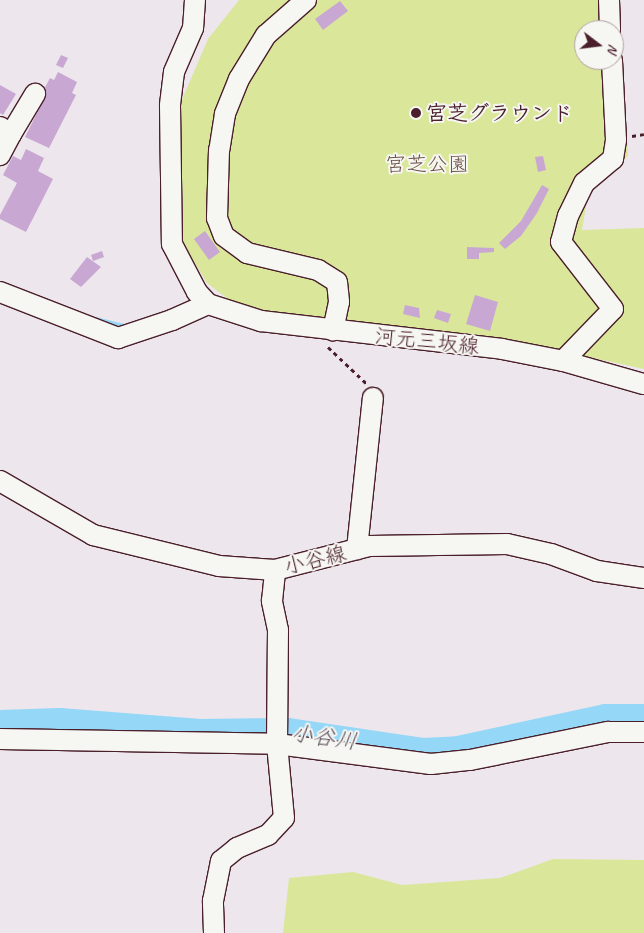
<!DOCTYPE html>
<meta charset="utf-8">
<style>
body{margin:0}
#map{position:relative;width:644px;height:933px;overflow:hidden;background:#ede6ec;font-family:Caveat,"Klee One",sans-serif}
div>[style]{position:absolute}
.green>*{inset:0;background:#dae79a}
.stream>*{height:5px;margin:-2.5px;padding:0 2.5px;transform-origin:2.5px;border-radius:2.5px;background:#95d7f7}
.river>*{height:29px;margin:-14.5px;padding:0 14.5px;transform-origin:14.5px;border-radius:14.5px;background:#95d7f7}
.building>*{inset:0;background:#c8a8d3}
.path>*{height:3px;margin-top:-1.5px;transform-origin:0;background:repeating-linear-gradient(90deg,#4a1f2b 0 4px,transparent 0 8px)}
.roads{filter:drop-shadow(1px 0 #4a1f2b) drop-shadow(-1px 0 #4a1f2b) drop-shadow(0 1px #4a1f2b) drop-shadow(0 -1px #4a1f2b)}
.minor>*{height:20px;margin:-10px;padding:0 10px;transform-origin:10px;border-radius:10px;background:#f6f6f2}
.dots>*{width:14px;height:14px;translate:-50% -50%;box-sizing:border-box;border:2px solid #f6f6f2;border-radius:50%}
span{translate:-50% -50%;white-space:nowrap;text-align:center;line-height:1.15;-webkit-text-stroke:4px #f6f6f2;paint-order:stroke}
.poi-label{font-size:21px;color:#4a1f2b;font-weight:700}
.left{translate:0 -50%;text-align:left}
.park-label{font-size:21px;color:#6e5147}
.street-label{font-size:21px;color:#4a1f2b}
.water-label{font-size:22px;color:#5d4d5e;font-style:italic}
.north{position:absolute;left:574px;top:20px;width:50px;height:50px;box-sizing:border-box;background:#f6f6f2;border:1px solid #b1a0a2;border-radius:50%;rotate:105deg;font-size:14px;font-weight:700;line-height:20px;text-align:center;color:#4a1f2b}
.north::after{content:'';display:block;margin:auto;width:18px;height:22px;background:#4a1f2b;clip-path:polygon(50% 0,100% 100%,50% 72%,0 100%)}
</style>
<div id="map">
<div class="green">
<div style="clip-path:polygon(evenodd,239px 0,618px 0,628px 156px,588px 195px,582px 230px,644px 228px,644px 369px,501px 338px,261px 310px,228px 299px,207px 283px,183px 244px,181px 102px,208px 39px,239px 0,584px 30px,614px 30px,614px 60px,584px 60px,584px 30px)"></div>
<div style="clip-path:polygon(553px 859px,644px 860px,644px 933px,283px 933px,289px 878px,353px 872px,402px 885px,500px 878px)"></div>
</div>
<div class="stream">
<div style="left:95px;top:319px;width:34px;rotate:14deg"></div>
</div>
<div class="river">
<div style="left:0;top:724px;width:59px;rotate:-1.9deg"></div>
<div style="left:59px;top:722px;width:141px;rotate:4.5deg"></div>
<div style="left:200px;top:733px;width:88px;rotate:-0.7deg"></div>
<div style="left:288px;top:732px;width:135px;rotate:8.5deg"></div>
<div style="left:422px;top:752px;width:36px;rotate:-3deg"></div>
<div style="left:458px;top:750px;width:150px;rotate:-12.3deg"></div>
<div style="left:605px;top:718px;width:39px"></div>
</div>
<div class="building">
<div style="clip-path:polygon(340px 1px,348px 11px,323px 30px,315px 19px)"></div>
<div style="clip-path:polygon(61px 55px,68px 58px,63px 68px,56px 65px)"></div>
<div style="clip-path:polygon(58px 72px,77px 82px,72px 93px,76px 95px,49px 148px,25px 137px,45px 97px,41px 95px,50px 78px,54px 80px)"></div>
<div style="clip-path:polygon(0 85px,16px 94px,3px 115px,0 113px)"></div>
<div style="clip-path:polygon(26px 149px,44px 158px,38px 171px,53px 179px,26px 232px,0 219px,0 215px,17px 183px,3px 175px,13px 156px,21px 160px)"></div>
<div style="clip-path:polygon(543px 156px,546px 170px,538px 172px,535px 157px)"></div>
<div style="clip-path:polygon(542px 185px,549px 189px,537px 213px,521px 236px,505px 249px,499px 243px,521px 221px)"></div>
<div style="clip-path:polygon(205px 231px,220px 252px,209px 260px,194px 239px)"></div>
<div style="clip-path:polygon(467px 247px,494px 248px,494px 252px,479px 253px,479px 259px,467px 259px)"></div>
<div style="clip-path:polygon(102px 251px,104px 257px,93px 261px,91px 255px)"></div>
<div style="clip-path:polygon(87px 257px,101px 267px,81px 287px,70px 279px)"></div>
<div style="clip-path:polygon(475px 295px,498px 302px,490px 331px,466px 324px)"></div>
<div style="clip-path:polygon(405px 305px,419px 308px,420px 318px,403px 314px)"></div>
<div style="clip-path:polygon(437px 310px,451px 314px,448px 323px,434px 318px)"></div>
</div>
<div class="path">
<div style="left:632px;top:136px;width:12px;rotate:-9deg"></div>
<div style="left:328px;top:347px;width:54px;rotate:43.5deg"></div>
</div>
<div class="roads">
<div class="minor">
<div style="left:195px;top:0;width:28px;rotate:94deg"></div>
<div style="left:193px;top:28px;width:48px;rotate:113.4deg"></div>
<div style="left:174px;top:72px;width:34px;rotate:97deg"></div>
<div style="left:170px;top:106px;width:138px;rotate:89.2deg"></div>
<div style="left:172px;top:244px;width:54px;rotate:62.5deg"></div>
<div style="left:197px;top:292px;width:16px;rotate:47deg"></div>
<div style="left:208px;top:304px;width:56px;rotate:17.8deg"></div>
<div style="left:261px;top:321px;width:243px;rotate:6.6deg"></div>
<div style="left:502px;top:349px;width:62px;rotate:11.1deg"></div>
<div style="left:563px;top:361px;width:84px;rotate:15.9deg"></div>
<div style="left:306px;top:0;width:53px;rotate:138.8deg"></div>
<div style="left:266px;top:35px;width:52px;rotate:121.5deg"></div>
<div style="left:239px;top:79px;width:38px;rotate:112deg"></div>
<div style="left:225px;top:114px;width:36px;rotate:99deg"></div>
<div style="left:219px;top:150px;width:68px;rotate:91.7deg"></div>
<div style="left:217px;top:218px;width:19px;rotate:69deg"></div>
<div style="left:224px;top:236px;width:29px;rotate:36deg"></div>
<div style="left:247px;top:253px;width:73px;rotate:13.5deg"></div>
<div style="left:318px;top:270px;width:22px;rotate:32deg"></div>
<div style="left:337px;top:282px;width:20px;rotate:84deg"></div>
<div style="left:339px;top:302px;width:29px;rotate:102deg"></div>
<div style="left:609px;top:0;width:30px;rotate:88deg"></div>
<div style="left:0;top:127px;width:13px;rotate:32deg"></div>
<div style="left:11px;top:134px;width:24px;rotate:118deg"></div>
<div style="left:11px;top:134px;width:47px;rotate:-59deg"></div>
<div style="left:0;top:292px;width:127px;rotate:21.3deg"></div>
<div style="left:118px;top:338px;width:57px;rotate:-18.4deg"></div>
<div style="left:172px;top:320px;width:39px;rotate:-24deg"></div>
<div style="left:563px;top:361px;width:72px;rotate:-46.1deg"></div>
<div style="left:613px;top:309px;width:85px;rotate:-127.8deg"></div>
<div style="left:561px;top:242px;width:27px;rotate:-75deg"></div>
<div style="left:568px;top:216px;width:37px;rotate:-64deg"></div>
<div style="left:584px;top:183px;width:38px;rotate:-40deg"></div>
<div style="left:613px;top:159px;width:19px;rotate:-81deg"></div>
<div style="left:616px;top:140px;width:80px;rotate:-92.9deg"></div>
<div style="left:0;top:481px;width:108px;rotate:30.1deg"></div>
<div style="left:93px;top:535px;width:130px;rotate:13.8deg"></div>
<div style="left:219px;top:566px;width:56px;rotate:4.1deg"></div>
<div style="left:275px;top:570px;width:97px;rotate:-14.3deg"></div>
<div style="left:369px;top:546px;width:138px;rotate:-0.8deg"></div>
<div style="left:507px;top:544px;width:45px;rotate:12.8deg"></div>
<div style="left:551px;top:554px;width:49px;rotate:20.3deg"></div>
<div style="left:597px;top:571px;width:48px;rotate:8.5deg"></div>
<div style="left:357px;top:549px;width:152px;rotate:-84deg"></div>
<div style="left:0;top:739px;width:277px;rotate:1deg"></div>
<div style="left:277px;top:744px;width:155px;rotate:7.4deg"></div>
<div style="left:431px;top:764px;width:39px;rotate:-6deg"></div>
<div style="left:470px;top:760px;width:141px;rotate:-11.5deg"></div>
<div style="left:608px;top:732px;width:36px"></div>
<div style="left:214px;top:933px;width:32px;rotate:-92deg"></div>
<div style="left:213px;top:901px;width:41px;rotate:-78.7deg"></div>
<div style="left:221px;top:861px;width:21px;rotate:-39deg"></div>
<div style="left:237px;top:848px;width:34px;rotate:-23deg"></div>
<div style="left:268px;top:835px;width:23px;rotate:-47deg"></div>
<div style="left:284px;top:818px;width:74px;rotate:-95.4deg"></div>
<div style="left:277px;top:744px;width:114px;rotate:-89.5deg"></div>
<div style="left:278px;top:630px;width:30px;rotate:-102deg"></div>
<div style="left:272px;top:601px;width:31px;rotate:-84deg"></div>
</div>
</div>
<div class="dots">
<div style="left:416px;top:113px;background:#4a1f2b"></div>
</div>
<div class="poi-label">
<span class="left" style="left:426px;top:113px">宮芝グラウンド</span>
</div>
<div class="park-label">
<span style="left:427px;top:164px">宮芝公園</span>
</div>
<div class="street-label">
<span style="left:427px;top:341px;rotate:6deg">河元三坂線</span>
<span style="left:315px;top:560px;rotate:-14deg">小谷線</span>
</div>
<div class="water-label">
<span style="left:324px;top:738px;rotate:8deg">小谷川</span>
</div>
<div class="north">N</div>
</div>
